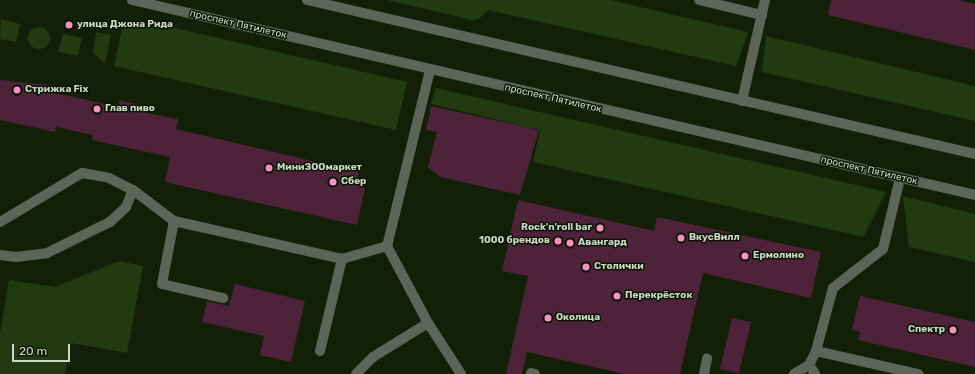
<!DOCTYPE html>
<meta charset="utf-8">
<style>
body{margin:0}
#map{position:relative;width:975px;height:374px;overflow:hidden;background:#122008;font-family:Rubik,sans-serif}
div>[style]{position:absolute}
.green>*{inset:0;background:#223a10}
.round{border-radius:50%}
.building>*{inset:0;background:#4e2239}
.minor>*{height:10px;margin:-5px;padding:0 5px;transform-origin:5px;border-radius:5px;background:#5d6558}
.dots>*{width:11px;height:11px;translate:-50% -50%;box-sizing:border-box;border:2px solid #091602;border-radius:50%}
span{translate:-50% -50%;white-space:nowrap;text-align:center;line-height:1.15;-webkit-text-stroke:3px #091602;paint-order:stroke}
.poi-label{font-size:10px;color:#cdd6c7;font-weight:700}
.left{translate:0 -50%;text-align:left}
.right{translate:-100% -50%;text-align:right}
.street-label{font-size:10px;color:#cdd6c7}
.scale{position:absolute;left:12px;top:344px;width:58px;height:18px;box-sizing:border-box;border:2px solid #cdd6c7;border-top:0;padding-left:5px;font-size:12px;line-height:14px;white-space:nowrap;color:#cdd6c7;-webkit-text-stroke:3px #091602;paint-order:stroke}
</style>
<div id="map">
<div class="green">
<div style="clip-path:polygon(387px 0,610px 0,748px 32px,736px 66px,488px 10px,479px 19px,472px 20px)"></div>
<div style="clip-path:polygon(1px 19px,20px 24px,16px 42px,0 39px)"></div>
<div style="clip-path:polygon(123px 24px,175px 28px,407px 82px,396px 130px,114px 66px)"></div>
<div class="round" style="left:28px;top:27px;width:22px;height:22px"></div>
<div style="clip-path:polygon(96px 32px,111px 35px,105px 63px,93px 53px)"></div>
<div style="clip-path:polygon(63px 34px,82px 38px,78px 56px,58px 52px)"></div>
<div style="clip-path:polygon(766px 36px,975px 86px,975px 121px,762px 72px)"></div>
<div style="clip-path:polygon(436px 88px,886px 192px,863px 237px,533px 162px,540px 130px,431px 104px)"></div>
<div style="clip-path:polygon(903px 196px,975px 214px,975px 262px,909px 247px)"></div>
<div style="clip-path:polygon(119px 261px,143px 266px,127px 353px,71px 343px,65px 374px,0 374px,0 334px,9px 280px,55px 287px)"></div>
</div>
<div class="building">
<div style="clip-path:polygon(831px 0,959px 0,975px 4px,975px 50px,828px 15px)"></div>
<div style="clip-path:polygon(0 80px,49px 85px,47px 91px,118px 107px,119px 100px,143px 106px,141px 112px,178px 119px,176px 129px,359px 172px,356px 185px,365px 188px,357px 225px,165px 182px,170px 157px,92px 140px,93px 135px,56px 127px,55px 132px,0 120px)"></div>
<div style="clip-path:polygon(431px 106px,539px 130px,520px 195px,440px 177px,428px 167px,437px 132px,426px 130px)"></div>
<div style="clip-path:polygon(518px 200px,654px 231px,657px 217px,821px 252px,811px 298px,703px 273px,680px 374px,625px 374px,527px 352px,522px 374px,506px 374px,528px 276px,502px 271px)"></div>
<div style="clip-path:polygon(235px 284px,305px 301px,291px 362px,260px 355px,264px 336px,202px 322px,207px 301px,229px 306px)"></div>
<div style="clip-path:polygon(860px 296px,975px 322px,975px 367px,858px 340px,860px 332px,852px 330px)"></div>
<div style="clip-path:polygon(732px 318px,751px 322px,739px 373px,720px 369px)"></div>
</div>
<div class="minor">
<div style="left:132px;top:0;width:865px;rotate:13.02deg"></div>
<div style="left:307px;top:0;width:686px;rotate:12.98deg"></div>
<div style="left:699px;top:0;width:65px;rotate:13.4deg"></div>
<div style="left:430px;top:70px;width:181px;rotate:103.7deg"></div>
<div style="left:387px;top:246px;width:87px;rotate:62deg"></div>
<div style="left:428px;top:323px;width:61px;rotate:57.1deg"></div>
<div style="left:742px;top:101px;width:104px;rotate:-77.2deg"></div>
<div style="left:174px;top:221px;width:64px;rotate:100.8deg"></div>
<div style="left:162px;top:284px;width:63px;rotate:12.9deg"></div>
<div style="left:0;top:222px;width:96px;rotate:-30.9deg"></div>
<div style="left:82px;top:173px;width:27px;rotate:10deg"></div>
<div style="left:109px;top:178px;width:27px;rotate:27deg"></div>
<div style="left:133px;top:190px;width:51px;rotate:37.1deg"></div>
<div style="left:174px;top:221px;width:172px;rotate:12.7deg"></div>
<div style="left:342px;top:259px;width:47px;rotate:-16.1deg"></div>
<div style="left:0;top:255px;width:16px;rotate:7deg"></div>
<div style="left:16px;top:257px;width:31px;rotate:-7deg"></div>
<div style="left:47px;top:253px;width:70px;rotate:-26.2deg"></div>
<div style="left:110px;top:222px;width:22px;rotate:-43deg"></div>
<div style="left:126px;top:207px;width:18px;rotate:-68deg"></div>
<div style="left:320px;top:351px;width:95px;rotate:-76.6deg"></div>
<div style="left:816px;top:351px;width:105px;rotate:12.7deg"></div>
<div style="left:809px;top:365px;width:11px;rotate:56deg"></div>
<div style="left:531px;top:373px;width:4px;rotate:14deg"></div>
<div style="left:356px;top:374px;width:24px;rotate:-45deg"></div>
<div style="left:373px;top:357px;width:65px;rotate:-31.7deg"></div>
<div style="left:704px;top:374px;width:16px;rotate:-79deg"></div>
<div style="left:794px;top:374px;width:17px;rotate:-31deg"></div>
<div style="left:809px;top:365px;width:16px;rotate:-63deg"></div>
<div style="left:816px;top:351px;width:65px;rotate:-74.9deg"></div>
<div style="left:833px;top:288px;width:63px;rotate:-38deg"></div>
<div style="left:883px;top:249px;width:73px;rotate:-76.5deg"></div>
</div>
<div class="dots">
<div style="left:69px;top:25px;background:#fb8fc4"></div>
<div style="left:17px;top:90px;background:#fb8fc4"></div>
<div style="left:97px;top:109px;background:#fb8fc4"></div>
<div style="left:269px;top:168px;background:#fb8fc4"></div>
<div style="left:333px;top:182px;background:#fb8fc4"></div>
<div style="left:600px;top:228px;background:#fb8fc4"></div>
<div style="left:681px;top:238px;background:#fb8fc4"></div>
<div style="left:558px;top:241px;background:#fb8fc4"></div>
<div style="left:570px;top:243px;background:#fb8fc4"></div>
<div style="left:745px;top:256px;background:#fb8fc4"></div>
<div style="left:586px;top:267px;background:#fb8fc4"></div>
<div style="left:617px;top:296px;background:#fb8fc4"></div>
<div style="left:548px;top:318px;background:#fb8fc4"></div>
<div style="left:953px;top:330px;background:#fb8fc4"></div>
</div>
<div class="poi-label">
<span class="left" style="left:77px;top:25px">улица Джона Рида</span>
<span class="left" style="left:25px;top:90px">Стрижка Fix</span>
<span class="left" style="left:105px;top:109px">Глав пиво</span>
<span class="left" style="left:277px;top:168px">МиниЗООмаркет</span>
<span class="left" style="left:341px;top:182px">Сбер</span>
<span class="right" style="left:592px;top:228px">Rock'n'roll bar</span>
<span class="left" style="left:689px;top:238px">ВкусВилл</span>
<span class="right" style="left:550px;top:241px">1000 брендов</span>
<span class="left" style="left:578px;top:243px">Авангард</span>
<span class="left" style="left:753px;top:256px">Ермолино</span>
<span class="left" style="left:594px;top:267px">Столички</span>
<span class="left" style="left:625px;top:296px">Перекрёсток</span>
<span class="left" style="left:556px;top:318px">Околица</span>
<span class="right" style="left:945px;top:330px">Спектр</span>
</div>
<div class="street-label">
<span style="left:238px;top:25px;rotate:13deg">проспект Пятилеток</span>
<span style="left:553px;top:99px;rotate:13deg">проспект Пятилеток</span>
<span style="left:869px;top:171px;rotate:13deg">проспект Пятилеток</span>
</div>
<div class="scale">20 m</div>
</div>
